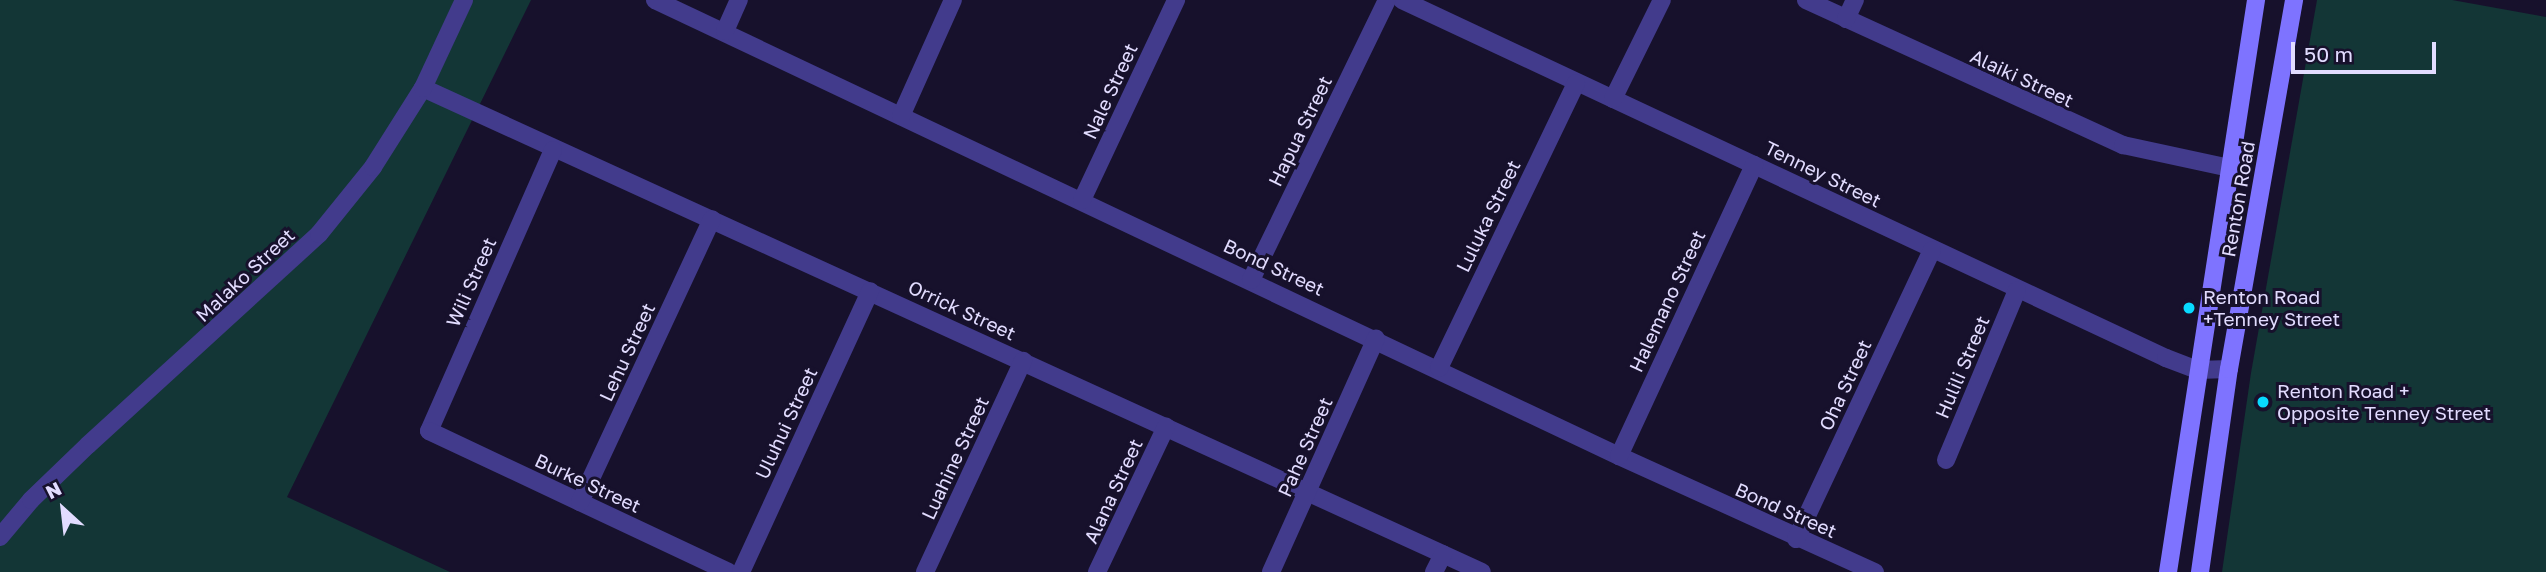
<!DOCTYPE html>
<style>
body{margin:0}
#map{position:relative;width:2546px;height:572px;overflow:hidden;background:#17112c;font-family:"Golos Text",sans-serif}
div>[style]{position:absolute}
.green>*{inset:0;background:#133636}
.street>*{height:18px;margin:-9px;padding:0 9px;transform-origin:9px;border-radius:9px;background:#423b8c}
.secondary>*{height:18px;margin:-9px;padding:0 9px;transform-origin:9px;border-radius:9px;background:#7e73ff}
.dots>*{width:19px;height:19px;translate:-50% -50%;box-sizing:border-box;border:4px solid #17112c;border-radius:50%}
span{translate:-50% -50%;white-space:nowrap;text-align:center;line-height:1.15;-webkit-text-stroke:6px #17112c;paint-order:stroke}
.street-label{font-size:19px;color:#e2dcff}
.poi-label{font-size:19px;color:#e2dcff}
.left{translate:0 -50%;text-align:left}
.north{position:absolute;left:28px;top:474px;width:70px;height:70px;-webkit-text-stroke:5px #17112c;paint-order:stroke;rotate:333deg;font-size:19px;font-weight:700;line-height:28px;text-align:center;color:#e2dcff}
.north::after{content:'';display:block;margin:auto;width:24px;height:32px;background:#e2dcff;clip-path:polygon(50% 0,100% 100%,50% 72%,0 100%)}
.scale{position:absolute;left:2291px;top:42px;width:145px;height:32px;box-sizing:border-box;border:4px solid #e2dcff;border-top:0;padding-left:9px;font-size:21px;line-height:24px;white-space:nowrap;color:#e2dcff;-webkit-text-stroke:5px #17112c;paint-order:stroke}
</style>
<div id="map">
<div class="green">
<div style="clip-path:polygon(0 0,531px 0,287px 497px,450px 572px,0 572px)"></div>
<div style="clip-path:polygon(2317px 0,2452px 0,2546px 17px,2546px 572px,2222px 572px,2251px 373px)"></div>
</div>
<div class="street">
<div style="left:655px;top:0;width:1066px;rotate:25.32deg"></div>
<div style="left:1619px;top:456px;width:281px;rotate:24.4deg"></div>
<div style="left:1402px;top:0;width:844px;rotate:25.11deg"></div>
<div style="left:2166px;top:358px;width:34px;rotate:21deg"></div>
<div style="left:2198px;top:370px;width:31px;rotate:-2deg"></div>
<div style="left:1806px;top:0;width:349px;rotate:24.6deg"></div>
<div style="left:2123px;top:145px;width:108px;rotate:12.2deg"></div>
<div style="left:1846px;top:19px;width:21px;rotate:-65deg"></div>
<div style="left:725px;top:31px;width:34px;rotate:-66deg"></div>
<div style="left:423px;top:88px;width:1164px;rotate:24.56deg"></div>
<div style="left:1613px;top:99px;width:110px;rotate:-63.7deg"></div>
<div style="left:901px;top:116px;width:127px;rotate:-65.9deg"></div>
<div style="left:553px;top:150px;width:307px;rotate:113.8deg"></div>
<div style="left:429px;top:431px;width:331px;rotate:25.2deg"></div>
<div style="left:1082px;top:200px;width:221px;rotate:-64.8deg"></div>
<div style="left:1251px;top:280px;width:311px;rotate:-64.1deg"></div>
<div style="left:1439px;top:368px;width:316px;rotate:-64.3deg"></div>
<div style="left:1619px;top:456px;width:321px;rotate:-65.1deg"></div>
<div style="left:1946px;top:460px;width:184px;rotate:-67.3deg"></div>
<div style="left:580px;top:502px;width:312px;rotate:-65deg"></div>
<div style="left:0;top:537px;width:48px;rotate:-50deg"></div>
<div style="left:31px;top:500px;width:79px;rotate:-44deg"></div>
<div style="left:88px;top:445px;width:313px;rotate:-42.4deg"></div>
<div style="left:319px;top:234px;width:86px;rotate:-51.1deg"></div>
<div style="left:373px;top:167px;width:93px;rotate:-57.7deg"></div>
<div style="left:423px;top:88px;width:97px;rotate:-65deg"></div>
<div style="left:1796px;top:539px;width:319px;rotate:-64.8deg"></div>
<div style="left:741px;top:572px;width:309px;rotate:-65.3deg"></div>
<div style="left:925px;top:572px;width:233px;rotate:-65.1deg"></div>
<div style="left:1097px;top:572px;width:161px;rotate:-64.6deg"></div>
<div style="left:1271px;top:572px;width:256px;rotate:-65.8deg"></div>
<div style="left:1434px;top:572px;width:20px;rotate:-63deg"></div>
</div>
<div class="secondary">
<div style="left:2168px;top:572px;width:579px;rotate:-81.25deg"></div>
<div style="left:2200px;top:572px;width:205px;rotate:-81.9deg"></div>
<div style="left:2229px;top:369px;width:375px;rotate:-80deg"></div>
</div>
<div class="dots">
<div style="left:2189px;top:308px;background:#08daff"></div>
<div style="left:2263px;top:402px;background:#08daff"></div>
</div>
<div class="street-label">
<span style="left:2022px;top:78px;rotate:25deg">Alaiki Street</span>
<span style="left:1110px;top:91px;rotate:-65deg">Nale Street</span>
<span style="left:1300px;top:131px;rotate:-64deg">Hapua Street</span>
<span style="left:1823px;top:174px;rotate:26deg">Tenney Street</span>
<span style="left:2238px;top:199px;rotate:-80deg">Renton Road</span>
<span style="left:1488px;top:216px;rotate:-64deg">Luluka Street</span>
<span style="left:1274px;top:267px;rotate:25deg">Bond Street</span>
<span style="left:245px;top:275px;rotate:-43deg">Malako Street</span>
<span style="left:471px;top:282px;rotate:-66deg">Wili Street</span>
<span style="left:1667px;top:301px;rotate:-65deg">Halemano Street</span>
<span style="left:962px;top:310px;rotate:25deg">Orrick Street</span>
<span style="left:627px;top:352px;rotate:-65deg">Lehu Street</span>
<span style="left:1962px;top:367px;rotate:-67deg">Hulili Street</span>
<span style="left:1845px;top:385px;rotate:-65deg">Oha Street</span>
<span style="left:786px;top:423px;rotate:-65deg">Uluhui Street</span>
<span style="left:1305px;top:447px;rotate:-66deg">Pahe Street</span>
<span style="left:955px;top:458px;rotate:-65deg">Luahine Street</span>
<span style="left:588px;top:483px;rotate:25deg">Burke Street</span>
<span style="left:1113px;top:491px;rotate:-65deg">Alana Street</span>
<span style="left:1786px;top:510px;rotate:24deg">Bond Street</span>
</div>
<div class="poi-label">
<span class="left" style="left:2203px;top:308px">Renton Road<br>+Tenney Street</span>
<span class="left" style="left:2277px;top:402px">Renton Road +<br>Opposite Tenney Street</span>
</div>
<div class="north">N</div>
<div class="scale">50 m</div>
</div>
